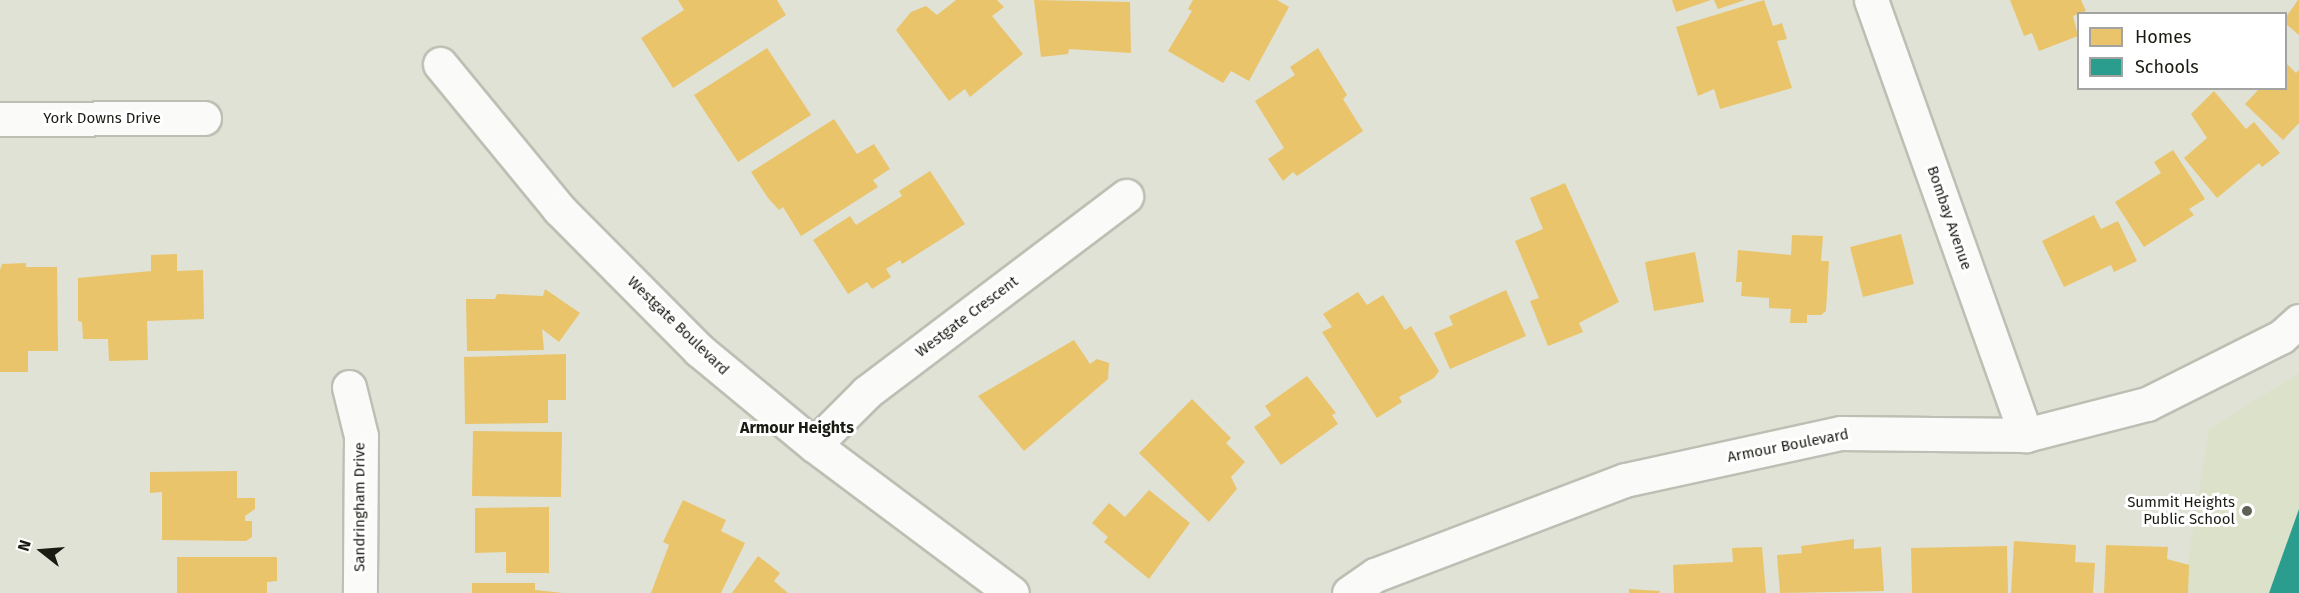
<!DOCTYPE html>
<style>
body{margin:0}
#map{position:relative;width:2299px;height:593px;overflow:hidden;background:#e0e2d5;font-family:"Fira Sans",sans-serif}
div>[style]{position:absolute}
.built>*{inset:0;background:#dce1c9}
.homes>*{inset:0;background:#e9c46a}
.schools>*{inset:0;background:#2a9d8f}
.roads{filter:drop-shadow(2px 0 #bdbfb4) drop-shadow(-2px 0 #bdbfb4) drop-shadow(0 2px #bdbfb4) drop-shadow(0 -2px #bdbfb4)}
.street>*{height:33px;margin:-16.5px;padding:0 16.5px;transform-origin:16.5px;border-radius:16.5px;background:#fafbf9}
.dots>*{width:16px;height:16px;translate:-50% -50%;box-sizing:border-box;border:3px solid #fff;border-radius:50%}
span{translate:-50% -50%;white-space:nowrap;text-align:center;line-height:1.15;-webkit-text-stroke:6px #fff;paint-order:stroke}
.street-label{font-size:15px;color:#1a1c13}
.poi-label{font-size:15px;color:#1a1c13}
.right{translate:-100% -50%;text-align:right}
.neighbourhood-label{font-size:16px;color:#1a1c13;font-weight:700}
.legend{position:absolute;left:2077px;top:12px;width:210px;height:78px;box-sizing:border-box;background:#fff;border:2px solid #a3a4a1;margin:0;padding:8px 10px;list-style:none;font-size:18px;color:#1a1c13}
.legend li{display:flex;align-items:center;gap:12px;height:30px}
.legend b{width:30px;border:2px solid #a3a4a1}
.north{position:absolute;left:12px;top:521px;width:60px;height:60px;-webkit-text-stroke:4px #fff;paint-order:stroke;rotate:287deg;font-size:16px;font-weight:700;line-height:24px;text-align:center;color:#1a1c13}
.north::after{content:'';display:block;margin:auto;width:21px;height:27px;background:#1a1c13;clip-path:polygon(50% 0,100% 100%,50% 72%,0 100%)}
</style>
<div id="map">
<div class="built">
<div style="clip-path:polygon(2299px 373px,2299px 593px,2183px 593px,2209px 429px)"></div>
</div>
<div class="homes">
<div style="clip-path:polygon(678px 0,777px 0,786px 15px,673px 88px,641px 38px,684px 10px)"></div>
<div style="clip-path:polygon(956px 0,997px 0,1004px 7px,992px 16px,1023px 54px,970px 97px,965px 89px,949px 101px,896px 30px,911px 12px,926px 6px,937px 15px)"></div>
<div style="clip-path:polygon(1034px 0,1130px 2px,1131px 53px,1069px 49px,1068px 54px,1041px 57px)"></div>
<div style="clip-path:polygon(1193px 0,1277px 0,1289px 7px,1249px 81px,1231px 71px,1223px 83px,1168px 51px,1192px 11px,1188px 9px)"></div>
<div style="clip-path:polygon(1672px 0,1711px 0,1676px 12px)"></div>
<div style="clip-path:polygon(1714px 0,1745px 0,1718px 9px)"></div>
<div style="clip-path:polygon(1764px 0,1773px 26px,1782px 23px,1787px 39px,1777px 41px,1792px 88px,1720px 109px,1714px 89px,1698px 96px,1676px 27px)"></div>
<div style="clip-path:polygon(2010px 0,2081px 0,2086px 11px,2073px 16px,2078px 36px,2039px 51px,2032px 33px,2024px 36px)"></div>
<div style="clip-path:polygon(2298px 0,2299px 0,2299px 35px,2286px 24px,2286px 17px)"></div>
<div style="clip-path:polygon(767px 48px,811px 115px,738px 162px,694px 95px)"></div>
<div style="clip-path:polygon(1318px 48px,1347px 95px,1343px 99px,1363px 131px,1297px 176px,1293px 172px,1283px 181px,1268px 159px,1284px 148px,1255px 101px,1295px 75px,1290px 67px)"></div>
<div style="clip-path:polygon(2286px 63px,2296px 73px,2299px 70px,2299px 123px,2283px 140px,2245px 104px,2260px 88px,2286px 88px)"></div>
<div style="clip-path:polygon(2214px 91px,2246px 129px,2254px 122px,2280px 153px,2262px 167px,2259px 163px,2217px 198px,2184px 158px,2207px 138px,2191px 114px)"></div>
<div style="clip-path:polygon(834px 119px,857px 154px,874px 144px,890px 169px,873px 180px,878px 187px,801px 236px,783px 207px,779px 210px,768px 198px,751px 172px)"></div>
<div style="clip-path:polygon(2173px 150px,2205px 199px,2189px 209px,2194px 215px,2144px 247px,2115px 202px,2161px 173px,2154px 162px)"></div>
<div style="clip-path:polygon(930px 171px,965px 224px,902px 264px,900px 260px,886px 269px,891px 277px,872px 289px,867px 282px,848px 294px,813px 240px,850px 216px,856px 225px,902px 196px,899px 191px)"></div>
<div style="clip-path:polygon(1565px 183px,1619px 302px,1579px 323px,1583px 332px,1548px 346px,1530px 301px,1539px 298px,1515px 241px,1543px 229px,1530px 198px)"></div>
<div style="clip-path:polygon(2094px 215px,2101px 229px,2118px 221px,2137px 261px,2114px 272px,2111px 265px,2064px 287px,2042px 241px)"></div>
<div style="clip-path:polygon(1901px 234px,1914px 284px,1863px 297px,1850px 247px)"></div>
<div style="clip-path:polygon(1792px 235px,1823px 236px,1821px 261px,1829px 261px,1826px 311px,1821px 315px,1807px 315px,1807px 323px,1790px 323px,1791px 309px,1769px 308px,1769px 298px,1741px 296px,1742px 282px,1736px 282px,1738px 250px,1791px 255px)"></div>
<div style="clip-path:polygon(1695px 252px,1704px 302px,1654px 311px,1645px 262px)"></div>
<div style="clip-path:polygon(177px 254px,177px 271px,203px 270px,204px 319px,147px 321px,148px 360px,109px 361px,108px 339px,83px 339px,82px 322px,78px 321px,78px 278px,151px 271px,151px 255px)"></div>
<div style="clip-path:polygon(26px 263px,26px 267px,57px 267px,58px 351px,28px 351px,28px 372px,0 372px,0 270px,2px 264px)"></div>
<div style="clip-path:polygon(545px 289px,580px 313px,559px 342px,542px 329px,544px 350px,467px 351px,466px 299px,495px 299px,497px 294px,543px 296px)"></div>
<div style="clip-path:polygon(1506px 290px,1526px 336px,1450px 369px,1434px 333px,1453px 325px,1449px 316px)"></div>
<div style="clip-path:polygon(1358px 292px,1367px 305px,1383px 295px,1405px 330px,1411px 326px,1439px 371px,1434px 378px,1399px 397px,1402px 402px,1377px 418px,1322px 332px,1332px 327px,1323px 314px)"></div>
<div style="clip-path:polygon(1074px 340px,1090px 364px,1097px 359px,1109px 363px,1108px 379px,1024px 451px,978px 396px)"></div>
<div style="clip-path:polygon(566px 354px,566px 400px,548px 400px,548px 423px,465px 424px,464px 357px)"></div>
<div style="clip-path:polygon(1307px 376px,1336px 413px,1332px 415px,1338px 424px,1281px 465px,1254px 427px,1271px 415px,1265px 406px)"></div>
<div style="clip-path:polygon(1192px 399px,1231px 438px,1226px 443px,1245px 462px,1231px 477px,1237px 489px,1209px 522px,1139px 453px)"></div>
<div style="clip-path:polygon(473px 431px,562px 432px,561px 497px,472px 496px)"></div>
<div style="clip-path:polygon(237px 471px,237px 498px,255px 498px,255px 509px,245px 516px,245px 521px,252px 521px,252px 537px,246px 541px,162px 540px,162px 492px,150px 493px,150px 472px)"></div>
<div style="clip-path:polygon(1149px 490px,1190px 523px,1149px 579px,1104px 542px,1108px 537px,1092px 523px,1109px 503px,1125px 517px)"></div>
<div style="clip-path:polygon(683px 500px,726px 520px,721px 531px,745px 543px,721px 593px,651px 593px,669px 545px,663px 542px)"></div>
<div style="clip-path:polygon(549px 507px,549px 573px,506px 573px,506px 552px,475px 553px,475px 508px)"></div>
<div style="clip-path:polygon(1854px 539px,1854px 549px,1881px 547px,1884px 591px,1780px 593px,1777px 555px,1802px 553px,1801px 546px)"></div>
<div style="clip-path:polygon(2014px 541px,2076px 545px,2075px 562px,2095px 563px,2093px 593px,2011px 593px)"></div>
<div style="clip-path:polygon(2106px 545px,2168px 547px,2167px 559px,2189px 565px,2188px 593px,2104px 593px)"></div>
<div style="clip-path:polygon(2007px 546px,2008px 593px,1912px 593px,1911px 548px)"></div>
<div style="clip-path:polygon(1762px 547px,1766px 593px,1674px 593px,1673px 565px,1733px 562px,1732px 548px)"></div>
<div style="clip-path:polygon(758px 556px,780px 573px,774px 581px,788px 593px,732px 593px)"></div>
<div style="clip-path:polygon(177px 557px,277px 557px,277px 581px,267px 582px,267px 593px,177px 593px)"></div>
<div style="clip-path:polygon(472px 583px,535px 583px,535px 590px,563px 593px,472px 593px)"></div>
<div style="clip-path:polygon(1629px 589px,1660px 591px,1659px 593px,1629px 593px)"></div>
</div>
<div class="schools">
<div style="clip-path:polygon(2299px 509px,2299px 593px,2269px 593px)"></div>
</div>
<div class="roads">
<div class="street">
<div style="left:1871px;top:0;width:462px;rotate:70.4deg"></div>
<div style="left:440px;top:64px;width:188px;rotate:50.6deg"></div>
<div style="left:559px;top:209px;width:199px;rotate:45.2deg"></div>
<div style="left:699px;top:350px;width:149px;rotate:39.6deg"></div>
<div style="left:814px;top:445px;width:247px;rotate:36.8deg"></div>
<div style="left:0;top:119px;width:204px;rotate:-0.3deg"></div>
<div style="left:349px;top:387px;width:50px;rotate:76.2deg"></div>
<div style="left:361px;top:436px;width:157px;rotate:90.4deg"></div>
<div style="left:814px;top:445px;width:75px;rotate:-45deg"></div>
<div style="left:867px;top:392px;width:325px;rotate:-37.1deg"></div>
<div style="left:1349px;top:593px;width:32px;rotate:-35deg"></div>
<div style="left:1375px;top:575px;width:267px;rotate:-20.8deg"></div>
<div style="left:1625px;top:480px;width:221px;rotate:-12.3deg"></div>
<div style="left:1841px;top:433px;width:185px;rotate:0.6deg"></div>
<div style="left:2026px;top:435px;width:125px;rotate:-14.4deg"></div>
<div style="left:2147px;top:404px;width:150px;rotate:-26.6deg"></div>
<div style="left:2281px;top:337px;width:24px;rotate:-42deg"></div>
</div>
</div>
<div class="dots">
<div style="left:2247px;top:511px;background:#5f6157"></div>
</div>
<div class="street-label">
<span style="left:102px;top:119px">York Downs Drive</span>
<span style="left:1949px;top:218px;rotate:71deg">Bombay Avenue</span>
<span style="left:967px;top:317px;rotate:-37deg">Westgate Crescent</span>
<span style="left:678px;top:326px;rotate:44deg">Westgate Boulevard</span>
<span style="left:1788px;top:446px;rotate:-11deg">Armour Boulevard</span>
<span style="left:360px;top:507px;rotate:-90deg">Sandringham Drive</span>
</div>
<div class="poi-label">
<span class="right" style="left:2235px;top:511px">Summit Heights<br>Public School</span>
</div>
<div class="neighbourhood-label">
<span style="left:797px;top:428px">Armour Heights</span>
</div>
<ul class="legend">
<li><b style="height:16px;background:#e9c46a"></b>Homes</li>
<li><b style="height:16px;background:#2a9d8f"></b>Schools</li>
</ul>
<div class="north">N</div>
</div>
